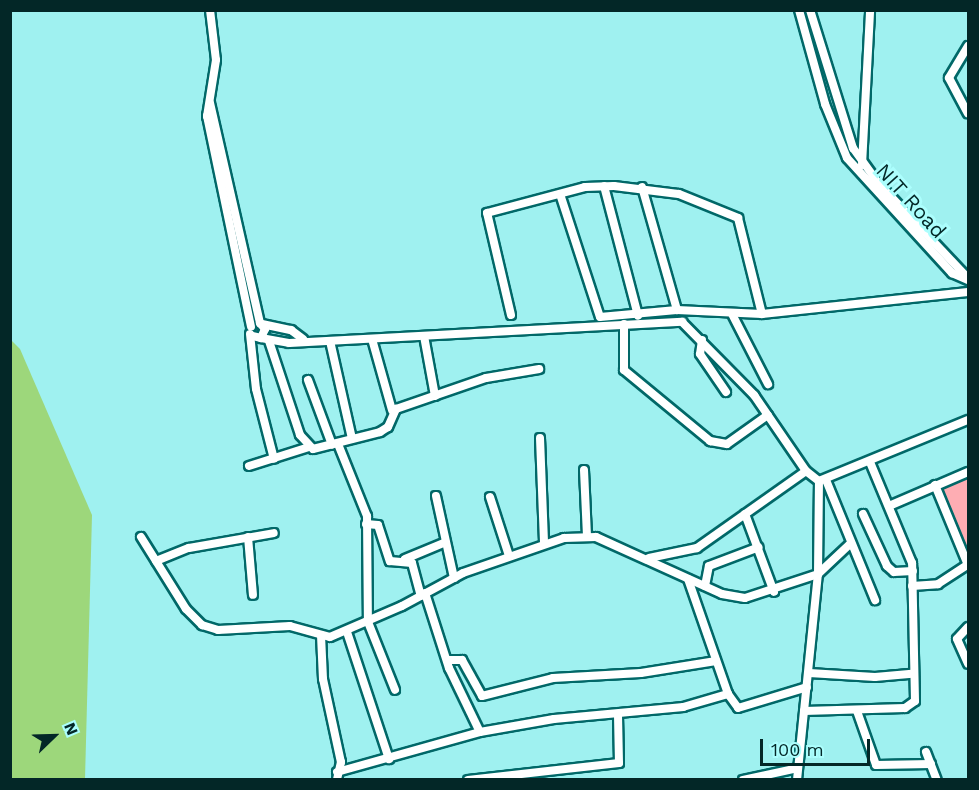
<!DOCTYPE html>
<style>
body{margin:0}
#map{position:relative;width:979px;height:790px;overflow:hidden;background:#9ff1f0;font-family:"Work Sans",sans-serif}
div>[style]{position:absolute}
.green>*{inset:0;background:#feadb3}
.water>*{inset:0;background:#9dd77b}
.roads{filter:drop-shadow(2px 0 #016868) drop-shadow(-2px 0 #016868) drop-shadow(0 2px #016868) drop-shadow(0 -2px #016868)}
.minor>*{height:8px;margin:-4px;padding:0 4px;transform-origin:4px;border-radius:4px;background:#fff}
span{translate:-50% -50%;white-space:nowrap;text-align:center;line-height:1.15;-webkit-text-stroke:6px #acfefd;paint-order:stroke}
.street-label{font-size:21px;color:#032727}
.frame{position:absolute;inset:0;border:12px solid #032727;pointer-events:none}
.north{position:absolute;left:24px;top:706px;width:60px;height:60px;-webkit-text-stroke:4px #acfefd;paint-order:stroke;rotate:67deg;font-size:16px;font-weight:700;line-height:24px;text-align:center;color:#032727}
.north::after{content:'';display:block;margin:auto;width:21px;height:27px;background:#032727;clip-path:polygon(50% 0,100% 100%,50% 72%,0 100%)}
.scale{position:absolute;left:760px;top:739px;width:110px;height:27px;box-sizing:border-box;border:3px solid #032727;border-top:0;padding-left:8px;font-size:18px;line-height:21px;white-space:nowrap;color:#032727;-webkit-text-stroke:4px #acfefd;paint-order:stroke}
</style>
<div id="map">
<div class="green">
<div style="clip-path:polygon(968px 477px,968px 556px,942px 488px)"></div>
</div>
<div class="water">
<div style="clip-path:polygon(10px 339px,20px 349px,92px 515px,85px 779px,11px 779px)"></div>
</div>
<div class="roads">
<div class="minor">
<div style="left:210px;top:10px;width:50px;rotate:83.2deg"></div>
<div style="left:216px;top:60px;width:57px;rotate:99.1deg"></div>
<div style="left:207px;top:116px;width:215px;rotate:78.2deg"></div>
<div style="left:799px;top:10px;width:98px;rotate:74.5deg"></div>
<div style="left:825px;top:104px;width:58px;rotate:67.8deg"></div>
<div style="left:847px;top:158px;width:156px;rotate:47.6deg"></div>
<div style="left:952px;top:273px;width:17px;rotate:24deg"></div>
<div style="left:810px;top:10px;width:145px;rotate:72.7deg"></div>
<div style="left:853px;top:148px;width:44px;rotate:54.2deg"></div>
<div style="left:879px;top:184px;width:129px;rotate:46.6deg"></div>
<div style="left:968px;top:46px;width:37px;rotate:121deg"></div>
<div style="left:949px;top:78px;width:40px;rotate:62deg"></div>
<div style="left:210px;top:103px;width:226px;rotate:77.2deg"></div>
<div style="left:260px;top:323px;width:8px;rotate:50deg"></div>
<div style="left:265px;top:329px;width:10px;rotate:114deg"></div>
<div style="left:261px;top:338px;width:9px;rotate:-167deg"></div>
<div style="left:862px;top:165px;width:155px;rotate:-87deg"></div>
<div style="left:604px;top:186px;width:134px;rotate:75.3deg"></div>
<div style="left:642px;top:187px;width:128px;rotate:74.1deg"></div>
<div style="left:560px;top:194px;width:129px;rotate:72deg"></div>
<div style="left:600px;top:317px;width:77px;rotate:-5.2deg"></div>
<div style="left:677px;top:310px;width:85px;rotate:2.7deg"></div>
<div style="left:762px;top:314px;width:207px;rotate:-6.1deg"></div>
<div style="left:732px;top:314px;width:79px;rotate:62.8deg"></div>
<div style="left:511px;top:315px;width:105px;rotate:-103.2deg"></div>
<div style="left:487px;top:213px;width:101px;rotate:-14.9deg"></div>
<div style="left:585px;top:187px;width:29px;rotate:-2deg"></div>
<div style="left:614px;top:186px;width:65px;rotate:7deg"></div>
<div style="left:679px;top:194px;width:64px;rotate:22.1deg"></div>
<div style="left:738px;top:218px;width:99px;rotate:76deg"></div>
<div style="left:262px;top:324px;width:30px;rotate:12deg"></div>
<div style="left:291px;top:330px;width:15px;rotate:37deg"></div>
<div style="left:624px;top:324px;width:46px;rotate:90deg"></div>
<div style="left:624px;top:370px;width:112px;rotate:39.5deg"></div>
<div style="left:710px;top:441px;width:17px;rotate:10deg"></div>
<div style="left:727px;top:444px;width:50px;rotate:-35.3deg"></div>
<div style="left:250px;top:334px;width:55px;rotate:83.8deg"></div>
<div style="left:256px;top:389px;width:72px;rotate:75.6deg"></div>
<div style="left:424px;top:336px;width:61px;rotate:79.6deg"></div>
<div style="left:261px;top:338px;width:28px;rotate:10deg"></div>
<div style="left:289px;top:343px;width:394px;rotate:-3.1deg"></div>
<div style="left:682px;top:322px;width:103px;rotate:45.4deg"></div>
<div style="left:754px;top:395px;width:92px;rotate:55.6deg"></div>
<div style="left:806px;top:471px;width:16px;rotate:38deg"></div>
<div style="left:819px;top:481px;width:161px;rotate:-22.3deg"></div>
<div style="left:372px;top:339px;width:74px;rotate:74.3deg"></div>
<div style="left:702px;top:340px;width:14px;rotate:98deg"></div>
<div style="left:700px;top:354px;width:46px;rotate:55.6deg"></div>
<div style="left:269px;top:341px;width:99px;rotate:71.7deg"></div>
<div style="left:300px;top:435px;width:19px;rotate:47deg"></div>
<div style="left:313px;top:449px;width:69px;rotate:-14.2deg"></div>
<div style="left:380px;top:432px;width:9px;rotate:-32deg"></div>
<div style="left:388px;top:427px;width:20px;rotate:-66deg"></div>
<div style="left:396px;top:409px;width:95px;rotate:-19deg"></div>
<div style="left:486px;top:378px;width:54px;rotate:-9.6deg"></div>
<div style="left:330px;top:341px;width:100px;rotate:77.3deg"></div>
<div style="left:308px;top:380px;width:69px;rotate:69.7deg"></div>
<div style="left:540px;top:438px;width:106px;rotate:87.8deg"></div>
<div style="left:338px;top:444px;width:78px;rotate:68.1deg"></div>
<div style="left:367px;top:516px;width:106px;rotate:89.5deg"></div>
<div style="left:368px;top:622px;width:73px;rotate:68.3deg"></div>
<div style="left:249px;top:466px;width:63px;rotate:-17.6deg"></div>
<div style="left:584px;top:470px;width:66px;rotate:87.4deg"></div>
<div style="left:826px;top:480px;width:130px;rotate:67.8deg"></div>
<div style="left:935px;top:485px;width:87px;rotate:67.6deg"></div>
<div style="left:436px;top:496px;width:84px;rotate:77.6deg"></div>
<div style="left:490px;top:497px;width:62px;rotate:72.1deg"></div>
<div style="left:889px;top:506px;width:86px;rotate:-23.3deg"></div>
<div style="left:745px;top:514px;width:83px;rotate:69.6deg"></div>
<div style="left:863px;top:514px;width:57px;rotate:65.2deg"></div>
<div style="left:887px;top:566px;width:9px;rotate:41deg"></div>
<div style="left:894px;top:572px;width:19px;rotate:-3deg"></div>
<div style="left:366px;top:524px;width:12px;rotate:5deg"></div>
<div style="left:378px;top:525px;width:38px;rotate:72deg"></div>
<div style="left:390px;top:561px;width:22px;rotate:5deg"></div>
<div style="left:412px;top:563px;width:34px;rotate:75deg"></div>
<div style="left:141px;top:537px;width:85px;rotate:58deg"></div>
<div style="left:186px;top:609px;width:23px;rotate:45deg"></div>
<div style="left:202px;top:625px;width:17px;rotate:17deg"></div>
<div style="left:218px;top:630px;width:72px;rotate:-3.2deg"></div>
<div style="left:290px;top:626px;width:41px;rotate:15.4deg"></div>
<div style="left:330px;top:637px;width:78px;rotate:-23.3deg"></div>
<div style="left:402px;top:606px;width:69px;rotate:-28.4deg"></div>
<div style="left:463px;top:573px;width:107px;rotate:-19.1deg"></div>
<div style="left:564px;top:538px;width:32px;rotate:-2deg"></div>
<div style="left:596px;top:537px;width:138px;rotate:24.3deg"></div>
<div style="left:722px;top:594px;width:23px;rotate:10deg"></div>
<div style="left:745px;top:598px;width:77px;rotate:-18.2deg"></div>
<div style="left:818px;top:574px;width:44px;rotate:-43.2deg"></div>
<div style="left:248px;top:537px;width:58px;rotate:85.1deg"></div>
<div style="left:649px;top:558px;width:49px;rotate:-11.8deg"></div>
<div style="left:697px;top:548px;width:133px;rotate:-35.2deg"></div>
<div style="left:405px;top:559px;width:44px;rotate:-22.5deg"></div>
<div style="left:156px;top:561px;width:35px;rotate:-22deg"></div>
<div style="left:189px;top:548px;width:86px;rotate:-10deg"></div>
<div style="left:688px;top:579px;width:122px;rotate:70.8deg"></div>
<div style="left:728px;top:694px;width:17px;rotate:54deg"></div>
<div style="left:738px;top:708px;width:72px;rotate:-16.9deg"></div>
<div style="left:705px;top:586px;width:20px;rotate:-79deg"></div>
<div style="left:709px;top:566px;width:53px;rotate:-20.8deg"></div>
<div style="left:912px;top:586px;width:26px;rotate:-4deg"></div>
<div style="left:938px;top:584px;width:35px;rotate:-33deg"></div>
<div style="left:425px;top:593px;width:79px;rotate:72.3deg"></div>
<div style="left:449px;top:668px;width:71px;rotate:64.2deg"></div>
<div style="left:480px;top:732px;width:75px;rotate:-10deg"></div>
<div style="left:554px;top:719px;width:130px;rotate:-5.3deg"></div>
<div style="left:683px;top:707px;width:47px;rotate:-16.1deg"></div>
<div style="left:968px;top:627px;width:16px;rotate:133deg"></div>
<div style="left:957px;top:639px;width:27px;rotate:66deg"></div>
<div style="left:347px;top:632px;width:134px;rotate:71.7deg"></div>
<div style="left:321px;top:635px;width:44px;rotate:87.4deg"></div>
<div style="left:323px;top:679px;width:85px;rotate:77.8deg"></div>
<div style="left:341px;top:762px;width:18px;rotate:103deg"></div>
<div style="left:447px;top:660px;width:15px"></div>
<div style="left:462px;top:660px;width:41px;rotate:60.9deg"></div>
<div style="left:482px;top:696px;width:73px;rotate:-14.2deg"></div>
<div style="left:553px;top:678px;width:88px;rotate:-3.3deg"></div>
<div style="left:641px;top:673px;width:76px;rotate:-9.1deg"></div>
<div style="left:809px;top:673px;width:66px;rotate:3.5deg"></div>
<div style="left:875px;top:677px;width:37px;rotate:-5deg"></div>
<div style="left:804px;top:711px;width:101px;rotate:-1.7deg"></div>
<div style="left:905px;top:708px;width:12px;rotate:-35deg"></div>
<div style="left:915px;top:701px;width:138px;rotate:-91.2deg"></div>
<div style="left:912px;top:563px;width:109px;rotate:-112.6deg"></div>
<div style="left:857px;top:711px;width:57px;rotate:70.6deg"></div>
<div style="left:876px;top:765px;width:55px;rotate:-1deg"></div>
<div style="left:926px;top:752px;width:30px;rotate:69deg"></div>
<div style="left:337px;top:772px;width:148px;rotate:-15.6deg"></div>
<div style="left:468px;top:780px;width:152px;rotate:-6.4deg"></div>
<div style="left:619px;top:763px;width:49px;rotate:-91.2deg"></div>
<div style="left:743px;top:780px;width:56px;rotate:-12.3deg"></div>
<div style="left:797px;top:780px;width:207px;rotate:-84.2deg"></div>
<div style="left:818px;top:574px;width:93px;rotate:-89.4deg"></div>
</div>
</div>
<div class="street-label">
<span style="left:911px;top:201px;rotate:48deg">NIT Road</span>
</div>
<div class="frame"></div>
<div class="north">N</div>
<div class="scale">100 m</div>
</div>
